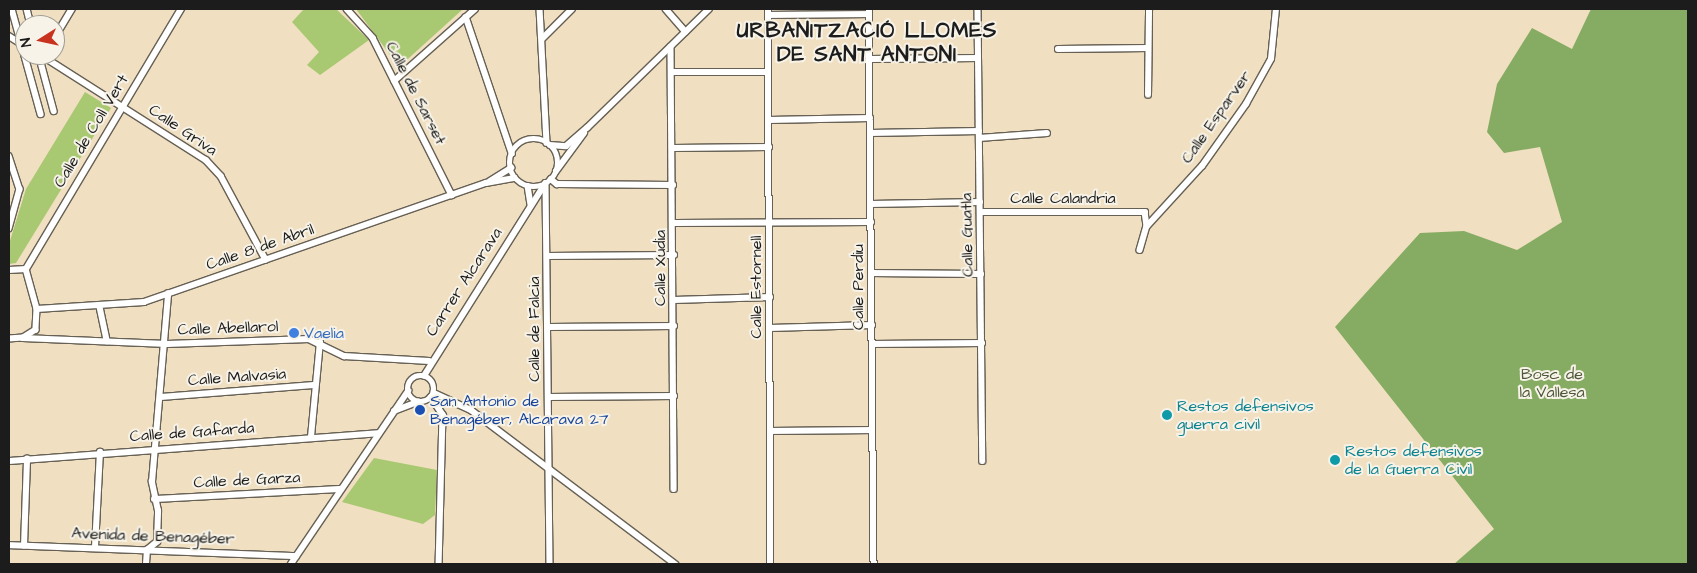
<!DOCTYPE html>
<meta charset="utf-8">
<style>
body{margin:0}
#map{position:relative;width:1697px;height:573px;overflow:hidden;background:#f0dfc0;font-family:"Architects Daughter",sans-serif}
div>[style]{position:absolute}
.green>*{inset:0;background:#a8c871}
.forest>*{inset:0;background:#86ac63}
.roads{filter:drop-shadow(1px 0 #666055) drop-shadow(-1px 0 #666055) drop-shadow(0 1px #666055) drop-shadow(0 -1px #666055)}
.street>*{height:5.5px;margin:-2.75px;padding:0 2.75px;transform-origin:2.75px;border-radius:2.75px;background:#fff}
.street>.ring{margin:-2.75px;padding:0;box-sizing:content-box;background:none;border:5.5px solid #fff;border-radius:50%}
.dots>*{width:14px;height:14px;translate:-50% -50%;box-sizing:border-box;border:2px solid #f7f3e8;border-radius:50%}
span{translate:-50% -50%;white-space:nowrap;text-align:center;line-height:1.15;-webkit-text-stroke:4px #f7f3e8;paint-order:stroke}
.street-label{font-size:16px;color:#1c1c1c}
.shop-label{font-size:16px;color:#366cbe}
.left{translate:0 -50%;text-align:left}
.park-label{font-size:16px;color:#4d583a}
.transit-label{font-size:16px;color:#164399}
.culture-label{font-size:16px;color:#0d838f}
.district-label{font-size:21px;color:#1c1c1c;font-weight:700;letter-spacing:1px}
.frame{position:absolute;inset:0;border:10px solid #1c1c1c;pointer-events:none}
.north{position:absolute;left:15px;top:15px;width:50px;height:50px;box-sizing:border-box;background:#f7f3e8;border:1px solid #9f9d96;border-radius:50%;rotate:260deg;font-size:14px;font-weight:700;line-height:20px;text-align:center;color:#1c1c1c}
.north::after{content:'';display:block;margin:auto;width:18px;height:22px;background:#c8321e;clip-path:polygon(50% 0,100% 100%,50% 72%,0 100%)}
</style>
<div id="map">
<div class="green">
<div style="clip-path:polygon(304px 9px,336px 9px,369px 40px,320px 75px,307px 65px,319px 52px,292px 22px)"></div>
<div style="clip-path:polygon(356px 9px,463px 9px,399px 67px)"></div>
<div style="clip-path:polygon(85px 92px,111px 108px,16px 263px,9px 264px,9px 244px,26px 189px)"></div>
<div style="clip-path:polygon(374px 458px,437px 470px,435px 515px,423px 524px,342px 502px)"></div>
</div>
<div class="forest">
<div style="clip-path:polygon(1591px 9px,1688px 9px,1688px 564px,1454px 564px,1494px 529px,1335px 327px,1420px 233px,1464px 231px,1517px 250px,1562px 222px,1540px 147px,1504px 153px,1487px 132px,1497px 84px,1532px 28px,1572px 49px)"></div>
</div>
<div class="roads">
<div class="street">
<div style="left:12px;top:9px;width:109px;rotate:74.6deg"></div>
<div style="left:27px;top:9px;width:16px;rotate:76deg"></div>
<div style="left:347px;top:9px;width:39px;rotate:48deg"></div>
<div style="left:373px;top:38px;width:176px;rotate:63.3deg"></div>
<div style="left:540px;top:9px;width:134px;rotate:87deg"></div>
<div style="left:666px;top:9px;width:30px;rotate:49deg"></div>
<div style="left:768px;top:9px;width:555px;rotate:89.69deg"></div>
<div style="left:869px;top:9px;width:555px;rotate:89.48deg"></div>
<div style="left:978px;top:9px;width:452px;rotate:89.4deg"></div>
<div style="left:768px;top:15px;width:101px;rotate:-0.6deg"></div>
<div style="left:466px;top:17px;width:144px;rotate:71.3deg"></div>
<div style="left:9px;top:36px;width:15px;rotate:32deg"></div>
<div style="left:55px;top:37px;width:33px;rotate:-59deg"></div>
<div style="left:542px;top:39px;width:42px;rotate:-45deg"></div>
<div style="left:671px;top:47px;width:442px;rotate:89.6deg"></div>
<div style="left:1058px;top:49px;width:90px;rotate:-0.6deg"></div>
<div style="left:39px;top:55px;width:58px;rotate:75deg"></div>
<div style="left:41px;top:55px;width:196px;rotate:32.5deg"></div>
<div style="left:206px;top:160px;width:22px;rotate:47deg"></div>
<div style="left:221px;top:176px;width:95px;rotate:61.8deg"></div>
<div style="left:870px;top:59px;width:108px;rotate:-0.5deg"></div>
<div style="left:672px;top:72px;width:96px"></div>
<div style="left:394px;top:81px;width:108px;rotate:-41.6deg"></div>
<div style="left:1148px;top:95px;width:86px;rotate:-89.3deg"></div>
<div style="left:769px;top:120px;width:101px;rotate:-1.1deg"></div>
<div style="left:870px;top:133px;width:109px;rotate:-1.1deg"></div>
<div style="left:979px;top:138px;width:68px;rotate:-4.2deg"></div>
<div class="ring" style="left:510px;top:139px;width:42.5px;height:42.5px"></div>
<div style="left:550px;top:145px;width:16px;rotate:4deg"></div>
<div style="left:566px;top:146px;width:28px;rotate:-41deg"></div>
<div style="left:587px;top:128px;width:170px;rotate:-44.3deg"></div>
<div style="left:673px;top:148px;width:96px;rotate:-0.6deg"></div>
<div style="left:9px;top:156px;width:35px;rotate:72deg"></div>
<div style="left:20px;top:189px;width:41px;rotate:105.4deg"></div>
<div style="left:556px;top:171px;width:47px;rotate:-53.6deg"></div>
<div style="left:551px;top:179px;width:8px;rotate:40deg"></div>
<div style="left:557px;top:184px;width:116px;rotate:0.5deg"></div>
<div style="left:490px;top:181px;width:25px;rotate:-32deg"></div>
<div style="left:546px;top:183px;width:381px;rotate:89.4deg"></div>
<div style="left:528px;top:186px;width:19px;rotate:81deg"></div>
<div style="left:871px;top:204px;width:109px;rotate:-1.1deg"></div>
<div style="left:980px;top:212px;width:165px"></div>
<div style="left:1145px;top:212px;width:14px;rotate:82deg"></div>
<div style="left:1147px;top:226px;width:25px;rotate:106deg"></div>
<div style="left:674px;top:223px;width:197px;rotate:-0.3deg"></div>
<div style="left:1147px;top:226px;width:81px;rotate:-47.5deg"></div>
<div style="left:1202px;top:166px;width:76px;rotate:-54.6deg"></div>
<div style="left:1246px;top:104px;width:51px;rotate:-60.9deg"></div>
<div style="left:1271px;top:59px;width:50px;rotate:-84.3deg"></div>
<div style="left:547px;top:256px;width:127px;rotate:-0.5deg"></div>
<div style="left:26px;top:269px;width:303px;rotate:-59.2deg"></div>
<div style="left:9px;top:270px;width:17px;rotate:-3deg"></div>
<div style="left:26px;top:269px;width:41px;rotate:74.6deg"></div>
<div style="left:37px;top:309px;width:21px;rotate:93deg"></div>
<div style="left:36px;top:330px;width:15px;rotate:148deg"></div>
<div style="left:23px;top:338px;width:14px;rotate:176deg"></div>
<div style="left:871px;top:273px;width:110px;rotate:0.5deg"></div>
<div style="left:674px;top:300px;width:96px;rotate:-1.8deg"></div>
<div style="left:100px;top:307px;width:35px;rotate:78deg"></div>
<div style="left:37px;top:309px;width:107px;rotate:-3.7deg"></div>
<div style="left:144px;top:302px;width:362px;rotate:-19.2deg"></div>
<div style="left:486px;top:183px;width:29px;rotate:-10deg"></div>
<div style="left:548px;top:327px;width:126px;rotate:-0.5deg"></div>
<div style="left:770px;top:328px;width:102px;rotate:-1.7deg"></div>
<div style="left:23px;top:338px;width:144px;rotate:2.4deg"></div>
<div style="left:167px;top:344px;width:142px;rotate:-2deg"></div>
<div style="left:309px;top:339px;width:39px;rotate:26deg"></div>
<div style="left:344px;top:356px;width:85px;rotate:3.4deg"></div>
<div style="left:872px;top:344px;width:110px;rotate:-0.5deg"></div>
<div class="ring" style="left:408px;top:376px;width:20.5px;height:20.5px"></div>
<div style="left:424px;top:376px;width:227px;rotate:-57.8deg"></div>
<div style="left:434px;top:393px;width:41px;rotate:24.7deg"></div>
<div style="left:471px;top:410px;width:256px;rotate:37deg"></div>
<div style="left:161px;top:397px;width:153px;rotate:-4.5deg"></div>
<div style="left:431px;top:397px;width:22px;rotate:56deg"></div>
<div style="left:443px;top:415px;width:149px;rotate:91.5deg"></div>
<div style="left:548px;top:397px;width:126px;rotate:-0.5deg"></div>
<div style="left:394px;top:411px;width:26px;rotate:-21deg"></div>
<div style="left:771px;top:431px;width:101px;rotate:-0.6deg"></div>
<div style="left:311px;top:437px;width:95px;rotate:-84.6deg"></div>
<div style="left:9px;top:461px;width:370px;rotate:-4.3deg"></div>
<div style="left:154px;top:499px;width:187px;rotate:-3.1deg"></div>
<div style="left:9px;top:545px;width:287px;rotate:2.2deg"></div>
<div style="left:24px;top:546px;width:87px;rotate:-88deg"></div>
<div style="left:95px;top:547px;width:95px;rotate:-87deg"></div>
<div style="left:146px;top:564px;width:14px;rotate:-86deg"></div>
<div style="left:147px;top:550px;width:13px;rotate:-39deg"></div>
<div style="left:157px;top:542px;width:31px;rotate:-88deg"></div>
<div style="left:158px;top:511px;width:30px;rotate:-102deg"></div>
<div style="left:152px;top:482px;width:189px;rotate:-85.1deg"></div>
<div style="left:291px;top:564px;width:209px;rotate:-55.9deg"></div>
</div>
</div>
<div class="dots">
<div style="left:294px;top:333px;background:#3f7fe0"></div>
<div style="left:420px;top:410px;background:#1a4fb4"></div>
<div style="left:1167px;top:415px;background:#0f9aa8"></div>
<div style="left:1335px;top:460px;background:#0f9aa8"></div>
</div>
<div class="street-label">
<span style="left:416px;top:93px;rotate:63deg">Calle de Sarset</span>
<span style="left:1216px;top:117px;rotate:-55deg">Calle Esparver</span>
<span style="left:183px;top:130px;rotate:34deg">Calle Griva</span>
<span style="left:91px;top:131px;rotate:-59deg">Calle de Coll Vert</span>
<span style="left:1063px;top:198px">Calle Calandria</span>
<span style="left:967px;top:235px;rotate:-91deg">Calle Guatla</span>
<span style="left:260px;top:247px;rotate:-19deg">Calle 8 de Abril</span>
<span style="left:660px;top:268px;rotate:-90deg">Calle Xudia</span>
<span style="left:464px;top:282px;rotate:-57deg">Carrer Alcarava</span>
<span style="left:756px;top:287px;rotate:-90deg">Calle Estornell</span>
<span style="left:858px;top:287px;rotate:-90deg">Calle Perdiu</span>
<span style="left:228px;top:328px;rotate:-2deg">Calle Abellarol</span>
<span style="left:534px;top:329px;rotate:-90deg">Calle de Falcia</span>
<span style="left:237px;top:377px;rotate:-4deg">Calle Malvasia</span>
<span style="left:192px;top:432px;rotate:-4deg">Calle de Gafarda</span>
<span style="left:247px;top:480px;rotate:-3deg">Calle de Garza</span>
<span style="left:153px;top:536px;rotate:2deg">Avenida de Benagéber</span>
</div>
<div class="shop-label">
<span class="left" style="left:304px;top:333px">Vaelia</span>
</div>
<div class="park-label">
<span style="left:1552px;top:383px">Bosc de<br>la Vallesa</span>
</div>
<div class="transit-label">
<span class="left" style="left:430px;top:410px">San Antonio de<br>Benagéber, Alcarava 27</span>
</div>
<div class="culture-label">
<span class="left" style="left:1177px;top:415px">Restos defensivos<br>guerra civil</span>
<span class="left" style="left:1345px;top:460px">Restos defensivos<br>de la Guerra Civil</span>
</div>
<div class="district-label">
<span style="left:867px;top:43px">URBANITZACIÓ LLOMES<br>DE SANT ANTONI</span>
</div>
<div class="frame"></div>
<div class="north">N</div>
</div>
